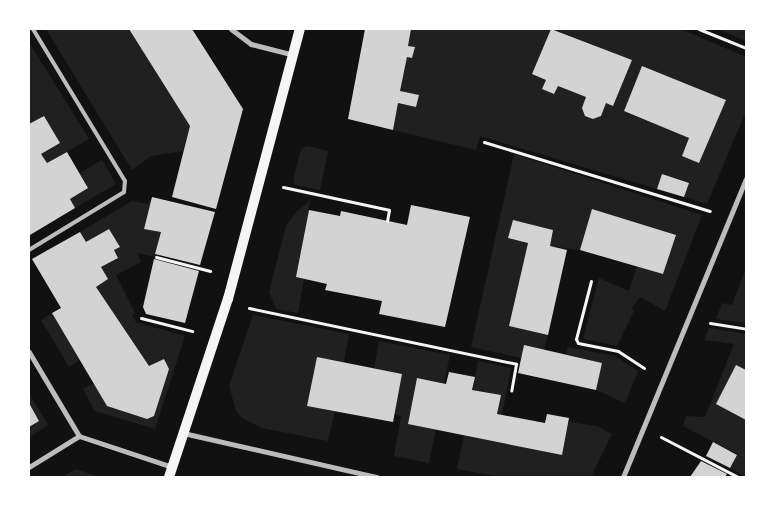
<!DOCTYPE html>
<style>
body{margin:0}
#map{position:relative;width:775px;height:506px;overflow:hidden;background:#111;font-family:Karla,sans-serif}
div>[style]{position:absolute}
.green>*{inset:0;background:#202020}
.building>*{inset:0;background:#d3d3d3}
.path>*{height:3px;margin:-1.5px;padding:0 1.5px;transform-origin:1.5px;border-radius:1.5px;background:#f5f5f5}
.service>*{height:4px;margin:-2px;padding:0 2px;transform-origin:2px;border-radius:2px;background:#bcbcbc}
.minor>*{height:5px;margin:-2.5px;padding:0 2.5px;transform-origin:2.5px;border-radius:2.5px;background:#bcbcbc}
.secondary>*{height:10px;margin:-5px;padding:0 5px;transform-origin:5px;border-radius:5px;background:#f5f5f5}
span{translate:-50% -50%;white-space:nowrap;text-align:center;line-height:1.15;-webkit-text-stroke:4px #fff;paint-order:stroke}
.frame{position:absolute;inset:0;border:30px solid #fff;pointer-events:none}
</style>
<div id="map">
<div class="green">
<div style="clip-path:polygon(46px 29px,129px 29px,190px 126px,183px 151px,151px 156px,132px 170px)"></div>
<div style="clip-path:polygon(evenodd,411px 29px,551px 29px,532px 74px,546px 80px,542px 89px,558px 86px,586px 97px,593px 119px,601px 116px,606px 103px,613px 106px,632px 60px,553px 29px,681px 29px,746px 57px,746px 111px,707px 204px,684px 197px,689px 183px,662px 174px,657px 189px,480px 136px,476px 150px,393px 130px,398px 103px,416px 107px,419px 96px,400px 91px,407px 57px,412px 58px,414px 47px,408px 46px,411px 29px,642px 66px,726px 100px,699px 162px,682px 156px,689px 138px,624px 111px,642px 66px)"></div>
<div style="clip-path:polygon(718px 29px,746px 29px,746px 41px)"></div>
<div style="clip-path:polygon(29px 42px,89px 139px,47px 163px,41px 154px,60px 143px,44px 116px,29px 124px)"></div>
<div style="clip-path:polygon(308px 146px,328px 151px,320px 190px,295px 185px,293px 181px,301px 149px)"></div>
<div style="clip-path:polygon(514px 154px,702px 215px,665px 311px,640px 297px,632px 308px,634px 311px,617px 346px,583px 339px,599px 278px,629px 291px,637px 266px,663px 274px,676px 235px,593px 209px,580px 250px,550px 246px,553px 230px,513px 220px,508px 238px,528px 243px,509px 326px,548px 335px,544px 350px,524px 345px,521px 358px,471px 347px)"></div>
<div style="clip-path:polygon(102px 160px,116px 184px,75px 208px,70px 199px,88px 188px,80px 173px)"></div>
<div style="clip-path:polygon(152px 197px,144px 228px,161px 232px,155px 257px,137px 253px,141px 262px,116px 275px,135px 313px,132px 315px,136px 322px,185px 336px,155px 429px,95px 411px,83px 389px,94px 383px,107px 405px,147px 419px,154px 416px,149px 366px,96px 287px,108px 279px,101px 267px,118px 258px,114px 250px,119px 247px,86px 242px,80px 232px,132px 201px,148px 204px)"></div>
<div style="clip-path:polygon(310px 201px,296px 277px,304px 279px,298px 313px,276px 309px,269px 292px,286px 226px,297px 211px)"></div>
<div style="clip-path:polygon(746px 268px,746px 323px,716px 319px,722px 303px,732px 305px)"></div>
<div style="clip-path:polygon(52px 313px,80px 360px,69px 367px,41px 320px)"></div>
<div style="clip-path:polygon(253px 315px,349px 334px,344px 362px,317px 357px,307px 406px,335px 411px,328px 441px,262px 428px,242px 418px,236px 411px,229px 386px)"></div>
<div style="clip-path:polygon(709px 328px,746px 334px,746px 370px,736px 366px,717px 404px,746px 420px,746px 477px,730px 468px,737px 454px,683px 426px,686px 416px,705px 417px,734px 344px,704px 340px)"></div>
<div style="clip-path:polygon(379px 341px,450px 355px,444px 383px,417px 378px,408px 423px,436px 430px,429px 463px,394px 456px,401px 416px,394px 414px,402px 374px,374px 368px)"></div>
<div style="clip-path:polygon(568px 347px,615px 356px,638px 371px,625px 403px,596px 390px,602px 363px,566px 354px)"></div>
<div style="clip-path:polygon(478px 361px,511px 368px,502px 415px,497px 414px,500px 395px,473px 390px)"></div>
<div style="clip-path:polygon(29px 393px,48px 425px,29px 437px,29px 427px,39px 420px,29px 403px)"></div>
<div style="clip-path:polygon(569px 422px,597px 426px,612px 434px,591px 477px,501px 477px,457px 469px,464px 435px,561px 455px)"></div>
<div style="clip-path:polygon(76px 469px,99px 477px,62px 477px)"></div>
</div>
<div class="building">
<div style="clip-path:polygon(129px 29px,192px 29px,243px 109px,216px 209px,172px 197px,190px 126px)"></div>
<div style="clip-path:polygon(365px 29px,411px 29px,408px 46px,415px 47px,412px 58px,407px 57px,400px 91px,419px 95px,416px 107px,398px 103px,393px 130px,348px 119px)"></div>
<div style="clip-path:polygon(551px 29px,632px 60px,613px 106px,606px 103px,601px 116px,593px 119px,585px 116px,582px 108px,586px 97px,558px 86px,554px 94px,542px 89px,546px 80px,532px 74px)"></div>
<div style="clip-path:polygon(642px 66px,726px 100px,699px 163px,682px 156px,689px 138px,624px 111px)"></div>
<div style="clip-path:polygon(44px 116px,60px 143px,41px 154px,47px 163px,67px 152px,88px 188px,70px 199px,75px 208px,30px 235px,29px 124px)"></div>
<div style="clip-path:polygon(662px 174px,689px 183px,684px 197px,657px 189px)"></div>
<div style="clip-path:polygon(152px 197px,215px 212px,200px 265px,155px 254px,161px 232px,144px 229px)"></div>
<div style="clip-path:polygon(411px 205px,470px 217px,445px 327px,379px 314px,382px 301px,325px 290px,327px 284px,296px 277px,309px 210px,340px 216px,341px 211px,407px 225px)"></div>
<div style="clip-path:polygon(592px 209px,676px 235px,663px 274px,580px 250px)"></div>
<div style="clip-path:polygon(513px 220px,553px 230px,550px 246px,567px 250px,548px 335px,509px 326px,528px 243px,508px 238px)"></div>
<div style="clip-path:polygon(109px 229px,120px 247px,114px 250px,118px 258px,101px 267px,108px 279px,96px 287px,149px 366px,164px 359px,169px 369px,154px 416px,147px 419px,107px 406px,52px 313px,61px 308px,32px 259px,80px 232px,86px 242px)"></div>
<div style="clip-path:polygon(154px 259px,199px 271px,185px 323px,146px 314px,143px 307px)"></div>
<div style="clip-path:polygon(524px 345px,602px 363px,596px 390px,518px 373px)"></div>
<div style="clip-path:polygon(317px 357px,402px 374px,393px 422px,307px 406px)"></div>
<div style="clip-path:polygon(736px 365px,746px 370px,746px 420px,716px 404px)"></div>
<div style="clip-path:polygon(449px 372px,475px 377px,472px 390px,501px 395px,497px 414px,545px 423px,547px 414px,569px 418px,562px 455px,408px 424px,417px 378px,446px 384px)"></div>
<div style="clip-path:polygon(29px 403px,39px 421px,29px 427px)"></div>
<div style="clip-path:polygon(713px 442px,737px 455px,730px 468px,706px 456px)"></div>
<div style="clip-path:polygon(701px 461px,727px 474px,725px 477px,690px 477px)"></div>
</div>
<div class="path">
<div style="left:699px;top:29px;width:51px;rotate:22deg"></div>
<div style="left:484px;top:142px;width:236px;rotate:17deg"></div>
<div style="left:283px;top:187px;width:108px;rotate:12.2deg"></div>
<div style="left:389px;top:210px;width:11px;rotate:100deg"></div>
<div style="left:156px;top:257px;width:56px;rotate:14.5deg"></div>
<div style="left:591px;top:281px;width:60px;rotate:104.5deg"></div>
<div style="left:576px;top:339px;width:4px;rotate:63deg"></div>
<div style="left:578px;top:343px;width:41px;rotate:11.3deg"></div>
<div style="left:618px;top:351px;width:31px;rotate:33deg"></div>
<div style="left:249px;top:308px;width:273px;rotate:11.8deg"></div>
<div style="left:516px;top:364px;width:27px;rotate:100deg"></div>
<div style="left:141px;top:318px;width:53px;rotate:14.3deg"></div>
<div style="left:710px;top:323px;width:36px;rotate:9deg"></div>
<div style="left:661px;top:437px;width:87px;rotate:27.5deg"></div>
</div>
<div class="service">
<div style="left:29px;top:250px;width:111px;rotate:-31.4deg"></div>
<div style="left:124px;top:192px;width:11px;rotate:-85deg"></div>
<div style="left:125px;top:181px;width:178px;rotate:-121.2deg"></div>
</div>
<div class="minor">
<div style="left:231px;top:29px;width:25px;rotate:37deg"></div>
<div style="left:251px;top:44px;width:44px;rotate:14.3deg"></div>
<div style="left:29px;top:352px;width:98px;rotate:59.2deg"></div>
<div style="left:183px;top:433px;width:199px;rotate:12.8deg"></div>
<div style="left:29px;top:467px;width:59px;rotate:-31.8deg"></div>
<div style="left:79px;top:436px;width:98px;rotate:18.4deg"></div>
<div style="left:623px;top:477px;width:323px;rotate:-67.6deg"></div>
</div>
<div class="secondary">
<div style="left:169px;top:477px;width:188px;rotate:-71.7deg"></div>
<div style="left:228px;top:299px;width:279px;rotate:-75.1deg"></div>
</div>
<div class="frame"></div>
</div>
